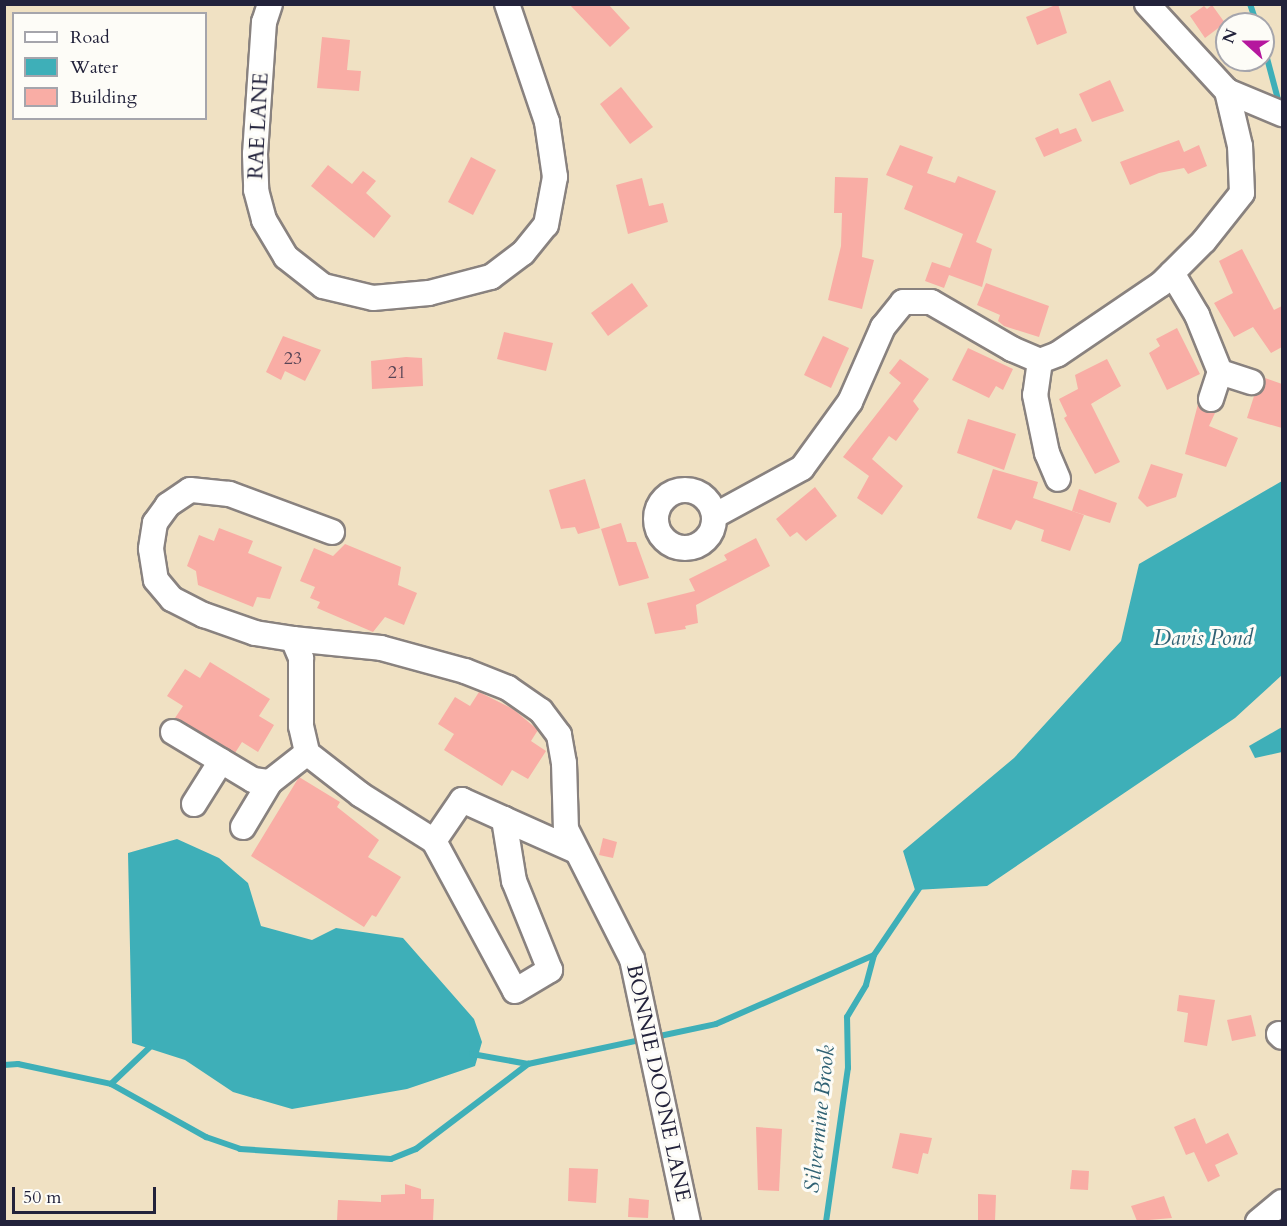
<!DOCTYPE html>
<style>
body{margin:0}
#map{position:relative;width:1287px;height:1226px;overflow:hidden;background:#f0e1c3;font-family:Cardo,serif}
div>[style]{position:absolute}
.water>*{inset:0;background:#3eafb8}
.stream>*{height:6px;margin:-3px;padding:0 3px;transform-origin:3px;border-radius:3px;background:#3eafb8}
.building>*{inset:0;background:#f9ada5}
.roads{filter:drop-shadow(2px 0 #89827f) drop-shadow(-2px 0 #89827f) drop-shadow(0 2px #89827f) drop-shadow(0 -2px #89827f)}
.minor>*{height:24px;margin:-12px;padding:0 12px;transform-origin:12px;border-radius:12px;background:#fff}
.minor>.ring{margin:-12px;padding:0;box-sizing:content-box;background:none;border:24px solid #fff;border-radius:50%}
span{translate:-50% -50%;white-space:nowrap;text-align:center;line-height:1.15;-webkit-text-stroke:6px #fdfcf7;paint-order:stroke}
.number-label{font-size:18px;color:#584556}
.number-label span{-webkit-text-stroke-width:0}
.street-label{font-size:21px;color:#22223b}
.water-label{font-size:22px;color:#2f6173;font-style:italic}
.frame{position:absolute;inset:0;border:6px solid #22223b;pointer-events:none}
.legend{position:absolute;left:12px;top:12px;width:195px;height:108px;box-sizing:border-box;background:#fdfcf7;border:2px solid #a5a5ac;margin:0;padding:8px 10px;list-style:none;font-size:18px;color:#22223b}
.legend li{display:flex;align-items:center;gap:12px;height:30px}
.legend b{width:30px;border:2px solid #a5a5ac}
.north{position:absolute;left:1215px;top:12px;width:60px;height:60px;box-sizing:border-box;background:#fdfcf7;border:2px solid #a5a5ac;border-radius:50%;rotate:291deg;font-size:16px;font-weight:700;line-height:24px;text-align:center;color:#22223b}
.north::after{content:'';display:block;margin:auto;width:21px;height:27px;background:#b5179e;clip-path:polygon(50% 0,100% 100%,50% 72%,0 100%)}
.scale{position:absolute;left:12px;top:1187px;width:144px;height:27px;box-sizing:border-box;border:3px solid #22223b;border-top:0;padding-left:8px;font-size:18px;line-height:21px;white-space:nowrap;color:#22223b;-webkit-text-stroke:4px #fdfcf7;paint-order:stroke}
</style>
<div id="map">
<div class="water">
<div style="clip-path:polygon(1282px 481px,1282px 675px,1235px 718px,987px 886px,915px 890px,903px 851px,1014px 758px,1121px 641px,1139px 564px)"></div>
<div style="clip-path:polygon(1282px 727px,1282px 752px,1255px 758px,1249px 746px)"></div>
<div style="clip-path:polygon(177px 839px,219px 858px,248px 883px,261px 926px,312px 940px,336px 928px,403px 938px,474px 1019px,482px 1042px,475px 1066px,407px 1089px,292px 1109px,233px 1092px,185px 1060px,132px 1043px,128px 853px)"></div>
</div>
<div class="stream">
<div style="left:1250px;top:4px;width:21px;rotate:71deg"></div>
<div style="left:1263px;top:43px;width:66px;rotate:75.1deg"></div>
<div style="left:655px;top:1037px;width:62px;rotate:-12deg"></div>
<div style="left:716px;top:1024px;width:172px;rotate:-23.6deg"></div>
<div style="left:874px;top:955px;width:82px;rotate:-55.9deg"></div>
<div style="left:472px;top:1054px;width:57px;rotate:10.1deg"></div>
<div style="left:4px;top:1065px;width:14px;rotate:-4deg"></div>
<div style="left:18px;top:1064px;width:95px;rotate:12.1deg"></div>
<div style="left:111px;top:1084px;width:109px;rotate:29.2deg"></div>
<div style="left:206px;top:1137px;width:36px;rotate:19deg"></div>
<div style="left:240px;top:1149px;width:151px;rotate:3.8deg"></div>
<div style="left:391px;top:1159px;width:27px;rotate:-22deg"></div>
<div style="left:416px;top:1149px;width:141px;rotate:-37.2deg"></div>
<div style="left:528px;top:1064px;width:120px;rotate:-12.1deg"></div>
<div style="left:111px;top:1084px;width:59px;rotate:-43.6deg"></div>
<div style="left:826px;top:1222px;width:156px;rotate:-81.9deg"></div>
<div style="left:848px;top:1068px;width:51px;rotate:-91.1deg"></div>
<div style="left:847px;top:1017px;width:37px;rotate:-59deg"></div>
<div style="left:866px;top:985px;width:31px;rotate:-75deg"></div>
</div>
<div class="building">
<div style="clip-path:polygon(569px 4px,608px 4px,630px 28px,610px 47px)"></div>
<div style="clip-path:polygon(1058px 4px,1067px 33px,1037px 45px,1026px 17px)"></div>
<div style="clip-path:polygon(1212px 5px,1225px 23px,1205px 38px,1190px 16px,1204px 6px,1207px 9px)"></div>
<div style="clip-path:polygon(322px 37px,350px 40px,347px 70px,361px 71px,359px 91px,317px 88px)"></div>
<div style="clip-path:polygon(1110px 80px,1124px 111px,1092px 122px,1079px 94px)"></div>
<div style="clip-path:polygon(621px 87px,653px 127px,630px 144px,600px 104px)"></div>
<div style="clip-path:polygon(1058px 128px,1060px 134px,1076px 128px,1082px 141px,1044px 157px,1035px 138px)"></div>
<div style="clip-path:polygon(1179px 140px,1184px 152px,1199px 145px,1207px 166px,1188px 174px,1184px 168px,1159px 173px,1130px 185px,1120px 162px)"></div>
<div style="clip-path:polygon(900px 145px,933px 157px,927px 173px,955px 183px,958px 176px,996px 191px,976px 242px,992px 249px,982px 287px,949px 275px,944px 288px,925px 281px,932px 262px,950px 268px,963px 234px,904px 209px,913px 186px,886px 175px)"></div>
<div style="clip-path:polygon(471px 157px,496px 170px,473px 215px,448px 202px)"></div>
<div style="clip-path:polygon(328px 165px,352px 184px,363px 171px,376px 181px,366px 193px,391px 216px,374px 238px,311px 186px)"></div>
<div style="clip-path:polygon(835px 177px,868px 178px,862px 257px,874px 260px,862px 309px,828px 300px,841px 246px,842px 213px,834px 213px)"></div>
<div style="clip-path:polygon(642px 178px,649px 206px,663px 203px,668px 222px,628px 234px,616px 185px)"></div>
<div style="clip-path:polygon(1242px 249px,1274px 310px,1282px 306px,1282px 347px,1271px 353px,1253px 327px,1234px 337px,1214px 303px,1233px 293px,1219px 261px)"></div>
<div style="clip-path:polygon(632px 283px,648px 306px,608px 336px,591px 313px)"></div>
<div style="clip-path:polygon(986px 283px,1049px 306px,1039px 337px,1004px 326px,998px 321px,1000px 315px,977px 305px)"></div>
<div style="clip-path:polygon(1177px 328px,1200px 374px,1167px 390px,1149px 353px,1160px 346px,1156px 339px)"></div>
<div style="clip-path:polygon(504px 332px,553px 343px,546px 371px,497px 359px)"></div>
<div style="clip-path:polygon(283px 336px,321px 350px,305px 381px,285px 371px,281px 380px,266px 372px)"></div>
<div style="clip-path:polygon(823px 336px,849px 348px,831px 388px,804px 375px)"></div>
<div style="clip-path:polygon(968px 348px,1013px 369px,1003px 390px,996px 386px,989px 398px,952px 380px)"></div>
<div style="clip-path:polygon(406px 357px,422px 358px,423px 386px,372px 389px,371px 361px)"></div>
<div style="clip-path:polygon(900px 359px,929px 379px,913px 401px,919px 409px,896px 441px,889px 436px,872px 459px,903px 486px,882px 515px,857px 498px,869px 476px,843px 457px,901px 383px,889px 373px)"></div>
<div style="clip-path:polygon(1107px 359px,1121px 386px,1091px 404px,1120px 462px,1095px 474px,1064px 418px,1067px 416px,1059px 399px,1078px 389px,1075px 375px)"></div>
<div style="clip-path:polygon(1265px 378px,1282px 384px,1282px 428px,1247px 418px,1254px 396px,1264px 387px)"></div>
<div style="clip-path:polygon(1198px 404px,1206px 412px,1215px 413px,1209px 426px,1238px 438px,1226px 467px,1185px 454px)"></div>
<div style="clip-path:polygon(968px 419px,1016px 434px,1004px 470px,957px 453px)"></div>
<div style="clip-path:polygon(1151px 464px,1183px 474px,1176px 497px,1147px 507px,1138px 498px)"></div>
<div style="clip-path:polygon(993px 469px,1038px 482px,1033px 498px,1084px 515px,1070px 551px,1041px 541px,1044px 530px,1016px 520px,1011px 530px,977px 518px)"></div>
<div style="clip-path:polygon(585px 479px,600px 528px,578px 534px,575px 527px,561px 529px,549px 490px)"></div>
<div style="clip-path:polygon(815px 487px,837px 516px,806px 541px,797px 532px,790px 537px,776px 519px)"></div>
<div style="clip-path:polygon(1079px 489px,1117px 503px,1110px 523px,1072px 511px)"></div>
<div style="clip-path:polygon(621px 523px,627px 542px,636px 542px,649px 578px,619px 586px,601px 529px)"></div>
<div style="clip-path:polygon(219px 528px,253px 541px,248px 553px,282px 567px,270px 599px,257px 597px,253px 607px,198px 585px,196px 571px,187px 566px,199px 535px,214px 541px)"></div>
<div style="clip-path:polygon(756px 538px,770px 566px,696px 605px,698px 623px,685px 626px,686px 629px,655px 634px,647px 603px,695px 591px,689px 579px,727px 560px,724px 555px)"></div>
<div style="clip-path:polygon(345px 544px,401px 567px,398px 585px,417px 593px,404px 625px,385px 617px,373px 632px,317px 608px,320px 602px,310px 598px,315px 587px,300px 581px,314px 548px,333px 556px)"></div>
<div style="clip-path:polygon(210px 662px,270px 699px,259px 716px,274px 725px,258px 752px,242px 742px,235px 753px,175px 718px,183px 706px,167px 696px,185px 669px,200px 678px)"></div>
<div style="clip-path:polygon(479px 692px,513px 709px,538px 730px,531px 741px,546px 751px,528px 779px,512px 770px,502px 786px,444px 750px,454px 734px,438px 724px,455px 697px,470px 706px)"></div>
<div style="clip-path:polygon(299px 777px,340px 802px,337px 807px,379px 840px,368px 857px,401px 877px,376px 917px,372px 915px,364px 927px,251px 856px)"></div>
<div style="clip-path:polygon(603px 838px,617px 842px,613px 858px,599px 855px)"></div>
<div style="clip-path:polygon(1179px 995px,1215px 1000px,1207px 1046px,1184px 1042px,1188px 1013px,1177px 1011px)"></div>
<div style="clip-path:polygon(1251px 1015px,1256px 1036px,1232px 1041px,1227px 1020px)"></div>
<div style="clip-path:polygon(1195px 1118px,1206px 1144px,1228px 1133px,1238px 1154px,1215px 1165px,1220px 1176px,1208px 1182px,1194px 1152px,1186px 1155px,1174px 1127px)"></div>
<div style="clip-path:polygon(756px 1127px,782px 1129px,779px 1191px,758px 1190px)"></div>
<div style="clip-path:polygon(900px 1133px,932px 1138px,928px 1154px,923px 1153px,918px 1174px,892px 1168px)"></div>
<div style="clip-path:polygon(569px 1168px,598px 1169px,596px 1203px,568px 1201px)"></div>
<div style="clip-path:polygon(1072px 1170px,1089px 1171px,1088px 1190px,1070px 1189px)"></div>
<div style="clip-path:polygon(405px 1184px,421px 1189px,421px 1199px,434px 1199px,433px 1221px,337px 1221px,338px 1200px,381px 1202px,381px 1195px,405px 1194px)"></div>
<div style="clip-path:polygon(978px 1194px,996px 1195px,995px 1221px,978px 1221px)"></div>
<div style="clip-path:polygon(1164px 1196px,1172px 1218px,1137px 1221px,1131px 1206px)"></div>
<div style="clip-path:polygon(629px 1198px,649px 1200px,648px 1218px,628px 1217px)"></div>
</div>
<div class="roads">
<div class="minor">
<div style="left:270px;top:4px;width:19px;rotate:108deg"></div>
<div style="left:264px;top:22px;width:132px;rotate:93.9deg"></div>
<div style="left:255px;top:154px;width:36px;rotate:88deg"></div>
<div style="left:256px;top:190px;width:31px;rotate:75deg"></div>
<div style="left:264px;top:220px;width:43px;rotate:59.3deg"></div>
<div style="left:286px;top:257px;width:47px;rotate:38.1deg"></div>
<div style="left:323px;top:286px;width:51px;rotate:13.5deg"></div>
<div style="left:373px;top:298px;width:56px;rotate:-5.1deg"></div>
<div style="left:429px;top:293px;width:64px;rotate:-14.5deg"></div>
<div style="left:491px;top:277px;width:40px;rotate:-37deg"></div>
<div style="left:523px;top:253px;width:36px;rotate:-51deg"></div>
<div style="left:546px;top:225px;width:49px;rotate:-79.4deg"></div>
<div style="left:555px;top:177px;width:56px;rotate:-98.3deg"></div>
<div style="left:547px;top:122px;width:125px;rotate:-108.7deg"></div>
<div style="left:1147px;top:4px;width:118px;rotate:47.4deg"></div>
<div style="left:1227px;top:91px;width:60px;rotate:22.7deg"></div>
<div style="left:1172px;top:273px;width:49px;rotate:59.2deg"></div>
<div style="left:1197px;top:315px;width:61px;rotate:68deg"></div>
<div style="left:1040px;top:361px;width:34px;rotate:98deg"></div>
<div style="left:1035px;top:395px;width:59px;rotate:78.3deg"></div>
<div style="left:1047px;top:453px;width:28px;rotate:67deg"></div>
<div style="left:1211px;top:399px;width:28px;rotate:-72deg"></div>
<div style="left:1220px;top:372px;width:33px;rotate:18deg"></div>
<div class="ring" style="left:656px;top:490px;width:34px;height:34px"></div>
<div style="left:714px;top:516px;width:100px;rotate:-28.6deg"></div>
<div style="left:802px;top:468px;width:82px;rotate:-54deg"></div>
<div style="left:850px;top:402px;width:82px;rotate:-66.3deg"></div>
<div style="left:883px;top:327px;width:32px;rotate:-51deg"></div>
<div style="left:903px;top:302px;width:28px"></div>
<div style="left:931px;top:302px;width:94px;rotate:30.1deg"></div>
<div style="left:1012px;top:349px;width:30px;rotate:23deg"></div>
<div style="left:1040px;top:361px;width:19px;rotate:-21deg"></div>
<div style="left:1058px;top:354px;width:125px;rotate:-34.2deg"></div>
<div style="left:1161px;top:284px;width:61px;rotate:-45deg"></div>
<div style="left:1204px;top:241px;width:61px;rotate:-51.6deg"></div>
<div style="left:1242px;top:193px;width:47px;rotate:-92.4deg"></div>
<div style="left:1240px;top:146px;width:57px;rotate:-103.3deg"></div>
<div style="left:332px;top:532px;width:110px;rotate:-159.7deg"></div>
<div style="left:229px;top:494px;width:39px;rotate:-174deg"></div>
<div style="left:190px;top:490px;width:27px;rotate:146deg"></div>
<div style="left:168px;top:505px;width:22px;rotate:126deg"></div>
<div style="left:155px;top:523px;width:26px;rotate:99deg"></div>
<div style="left:151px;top:549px;width:31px;rotate:81deg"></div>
<div style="left:156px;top:580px;width:25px;rotate:50deg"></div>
<div style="left:172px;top:599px;width:36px;rotate:27deg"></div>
<div style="left:204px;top:615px;width:54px;rotate:19.4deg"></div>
<div style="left:255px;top:633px;width:38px;rotate:9deg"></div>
<div style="left:293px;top:639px;width:21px;rotate:67deg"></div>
<div style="left:301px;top:658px;width:68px;rotate:90deg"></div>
<div style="left:301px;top:726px;width:28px;rotate:77deg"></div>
<div style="left:307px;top:753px;width:68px;rotate:37.9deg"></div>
<div style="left:361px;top:795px;width:86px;rotate:32.2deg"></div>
<div style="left:434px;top:841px;width:170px;rotate:61.6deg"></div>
<div style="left:515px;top:991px;width:41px;rotate:-31deg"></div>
<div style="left:550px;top:970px;width:96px;rotate:-112deg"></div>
<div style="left:514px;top:881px;width:63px;rotate:-99.2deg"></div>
<div style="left:504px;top:819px;width:46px;rotate:-155.7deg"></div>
<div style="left:462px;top:800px;width:50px;rotate:124.3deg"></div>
<div style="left:293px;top:639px;width:88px;rotate:5.8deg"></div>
<div style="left:381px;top:648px;width:87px;rotate:15.3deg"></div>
<div style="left:465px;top:671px;width:46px;rotate:21.6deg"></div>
<div style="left:508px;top:688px;width:40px;rotate:34.9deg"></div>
<div style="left:541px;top:711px;width:30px;rotate:53deg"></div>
<div style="left:559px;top:735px;width:28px;rotate:80deg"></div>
<div style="left:564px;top:763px;width:66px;rotate:88.3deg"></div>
<div style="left:566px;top:829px;width:146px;rotate:63.1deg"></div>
<div style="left:632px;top:959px;width:269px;rotate:78deg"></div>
<div style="left:173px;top:732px;width:93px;rotate:31deg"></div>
<div style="left:253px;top:780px;width:17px;rotate:7deg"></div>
<div style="left:270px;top:782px;width:47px;rotate:-38.1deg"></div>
<div style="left:194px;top:804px;width:51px;rotate:-57.9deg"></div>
<div style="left:504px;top:819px;width:79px;rotate:24deg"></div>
<div style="left:243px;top:827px;width:52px;rotate:-59deg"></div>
<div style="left:1279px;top:1034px;width:4px;rotate:45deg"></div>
<div style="left:1258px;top:1222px;width:31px;rotate:-40deg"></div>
</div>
</div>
<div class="number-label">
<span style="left:293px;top:359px">23</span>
<span style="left:397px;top:373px">21</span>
</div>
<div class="street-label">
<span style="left:259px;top:126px;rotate:-87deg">RAE LANE</span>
<span style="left:658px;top:1083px;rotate:78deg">BONNIE DOONE LANE</span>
</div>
<div class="water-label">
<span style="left:1203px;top:639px">Davis Pond</span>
<span style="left:820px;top:1119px;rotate:-84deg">Silvermine Brook</span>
</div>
<div class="frame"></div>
<ul class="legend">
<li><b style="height:8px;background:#fff"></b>Road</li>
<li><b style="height:16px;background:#3eafb8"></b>Water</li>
<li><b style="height:16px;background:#f9ada5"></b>Building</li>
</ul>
<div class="north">N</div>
<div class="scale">50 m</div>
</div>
